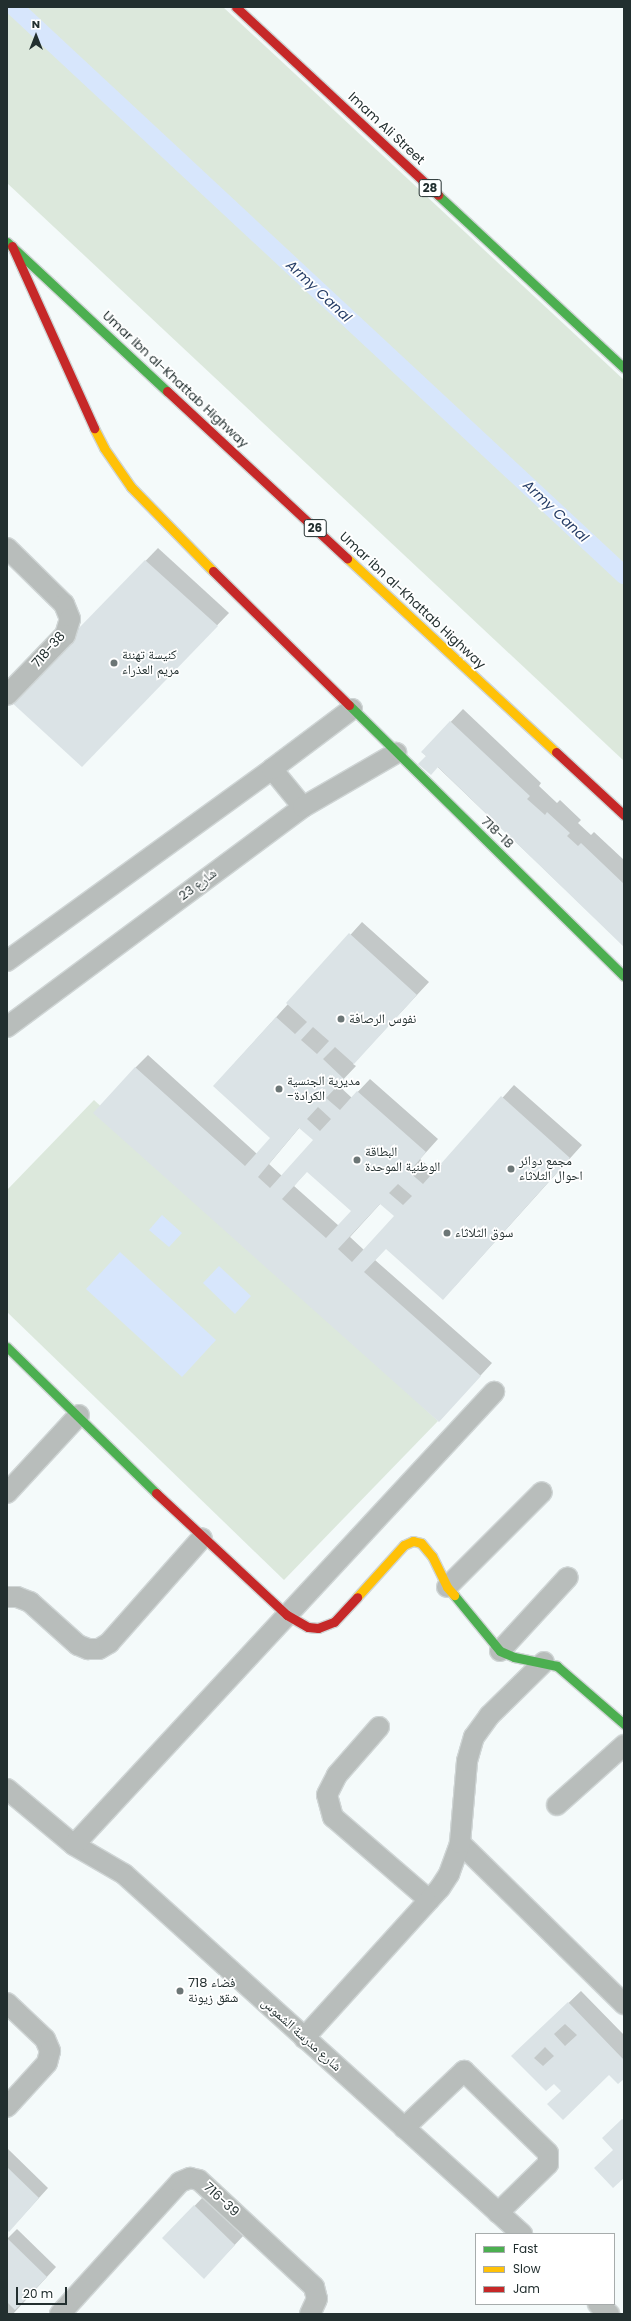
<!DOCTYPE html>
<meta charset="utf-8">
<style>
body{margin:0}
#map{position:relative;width:631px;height:2321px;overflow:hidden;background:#f4fafa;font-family:Poppins,"Noto Naskh Arabic",sans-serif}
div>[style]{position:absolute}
.green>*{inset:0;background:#dce8dc}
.water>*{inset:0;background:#d7e6fc}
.shadow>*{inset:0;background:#0003}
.canal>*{height:18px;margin:-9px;padding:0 9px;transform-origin:9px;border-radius:9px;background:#d7e6fc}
.building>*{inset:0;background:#dbe3e6}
.roads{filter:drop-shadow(1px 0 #cfd5d5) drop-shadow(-1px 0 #cfd5d5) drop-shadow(0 1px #cfd5d5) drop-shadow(0 -1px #cfd5d5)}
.street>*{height:20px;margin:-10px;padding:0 10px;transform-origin:10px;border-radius:10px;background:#b8bdbb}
.fast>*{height:9px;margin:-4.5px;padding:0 4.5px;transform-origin:4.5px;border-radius:4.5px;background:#4caf50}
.slow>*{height:9px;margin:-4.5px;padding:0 4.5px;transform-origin:4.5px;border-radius:4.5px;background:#ffc107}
.jam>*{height:9px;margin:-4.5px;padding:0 4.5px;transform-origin:4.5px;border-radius:4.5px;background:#c62828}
.dots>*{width:11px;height:11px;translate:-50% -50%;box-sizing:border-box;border:2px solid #fff;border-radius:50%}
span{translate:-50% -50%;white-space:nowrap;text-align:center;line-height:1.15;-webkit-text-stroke:3.5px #fff;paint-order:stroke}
.shield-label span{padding:1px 3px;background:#fff;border:1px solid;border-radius:3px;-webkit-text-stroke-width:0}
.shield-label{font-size:12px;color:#222f2f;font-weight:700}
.street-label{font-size:13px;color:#222f2f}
.poi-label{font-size:13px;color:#222f2f}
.left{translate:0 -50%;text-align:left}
.water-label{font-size:14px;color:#273e67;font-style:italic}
.frame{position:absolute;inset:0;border:8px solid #222f2f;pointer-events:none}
.legend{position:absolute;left:475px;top:2233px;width:140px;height:72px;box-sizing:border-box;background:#fff;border:1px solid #a7acac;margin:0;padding:5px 7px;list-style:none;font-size:12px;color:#222f2f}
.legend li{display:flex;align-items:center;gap:8px;height:20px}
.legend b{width:20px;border:1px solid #a7acac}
.north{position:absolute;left:16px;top:16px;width:40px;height:40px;-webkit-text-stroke:3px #fff;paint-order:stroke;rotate:0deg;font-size:11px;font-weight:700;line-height:16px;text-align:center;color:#222f2f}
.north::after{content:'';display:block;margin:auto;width:14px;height:18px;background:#222f2f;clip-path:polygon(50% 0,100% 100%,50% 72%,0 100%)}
.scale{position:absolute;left:16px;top:2287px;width:51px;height:18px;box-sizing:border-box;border:2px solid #222f2f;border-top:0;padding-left:5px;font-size:12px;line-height:14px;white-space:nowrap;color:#222f2f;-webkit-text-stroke:3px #fff;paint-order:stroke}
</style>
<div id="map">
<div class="green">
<div style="clip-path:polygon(7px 7px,223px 7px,624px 380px,624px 761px,7px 183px)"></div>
<div style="clip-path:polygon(94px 1100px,438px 1421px,284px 1580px,7px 1312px,7px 1190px)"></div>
</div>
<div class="water">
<div style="clip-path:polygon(162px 1215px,182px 1233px,169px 1247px,149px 1230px)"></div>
<div style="clip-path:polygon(120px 1252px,216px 1340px,182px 1377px,86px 1289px)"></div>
<div style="clip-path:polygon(219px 1266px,251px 1296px,235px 1314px,203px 1283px)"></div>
</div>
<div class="shadow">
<div style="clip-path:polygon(158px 548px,229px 613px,94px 753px,11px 700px)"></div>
<div style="clip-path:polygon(463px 709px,541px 783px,539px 786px,557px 803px,560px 800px,581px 820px,578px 823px,591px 835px,594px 832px,624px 860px,624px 946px,422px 752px)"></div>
<div style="clip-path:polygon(evenodd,362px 922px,429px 982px,353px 1064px,356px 1066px,338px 1085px,352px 1098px,370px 1079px,438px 1139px,420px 1159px,435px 1172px,514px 1085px,582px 1145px,455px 1286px,386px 1248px,375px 1260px,492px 1363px,439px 1421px,135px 1068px,148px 1055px,257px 1154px,272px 1138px,214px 1086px,362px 922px,300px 1127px,314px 1140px,282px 1176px,269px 1164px,300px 1127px,362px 922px,307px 1171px,352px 1211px,339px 1226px,294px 1186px,307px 1171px,362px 922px,381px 1203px,395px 1216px,364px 1250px,350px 1237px,381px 1203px)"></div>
<div style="clip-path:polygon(581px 1991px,624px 2035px,624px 2077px,609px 2074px,562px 2090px,554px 2082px,513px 2056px)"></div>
<div style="clip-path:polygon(8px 2149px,48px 2188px,18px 2221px,7px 2229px)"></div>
<div style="clip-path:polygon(204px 2196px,244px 2235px,213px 2268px,164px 2238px)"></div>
<div style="clip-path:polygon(17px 2229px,56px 2267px,13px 2314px,7px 2314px,7px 2239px)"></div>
</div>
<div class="canal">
<div style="left:14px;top:7px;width:834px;rotate:42.96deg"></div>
</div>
<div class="building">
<div style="clip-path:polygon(145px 560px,218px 626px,82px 767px,9px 700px)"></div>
<div style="clip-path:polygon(450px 721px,530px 796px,527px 799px,545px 815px,547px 812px,570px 833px,567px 836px,578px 846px,581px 843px,624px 884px,624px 947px,438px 767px,431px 775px,418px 764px,426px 756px,421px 752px)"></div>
<div style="clip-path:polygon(evenodd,349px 933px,417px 995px,354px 1064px,335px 1047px,323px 1059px,344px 1079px,326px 1098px,340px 1110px,357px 1091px,426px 1152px,409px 1172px,423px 1184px,501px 1096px,570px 1158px,443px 1300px,386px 1249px,364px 1272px,481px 1376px,439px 1422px,93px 1113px,135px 1067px,245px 1166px,270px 1138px,213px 1086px,276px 1017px,295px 1034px,307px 1022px,286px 1003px,349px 933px,313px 1027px,329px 1041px,317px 1054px,301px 1040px,313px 1027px,349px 933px,318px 1107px,331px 1119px,320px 1131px,307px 1119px,318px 1107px,349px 933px,299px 1128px,313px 1140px,270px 1188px,258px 1177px,299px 1128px,349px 933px,307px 1172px,351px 1211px,326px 1238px,282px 1199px,307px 1172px,349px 933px,398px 1184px,412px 1196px,403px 1205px,389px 1193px,398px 1184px,349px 933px,380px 1204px,394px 1216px,352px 1262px,338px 1249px,380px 1204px)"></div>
<div style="clip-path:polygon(evenodd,568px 2002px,624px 2060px,624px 2079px,618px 2084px,609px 2075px,563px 2120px,547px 2104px,561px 2091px,554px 2084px,546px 2091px,511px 2056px,568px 2002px,565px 2024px,577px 2035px,565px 2046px,554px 2034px,565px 2024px,568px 2002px,545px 2047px,554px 2056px,543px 2066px,534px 2058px,545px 2047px)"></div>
<div style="clip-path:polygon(622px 2119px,624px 2120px,624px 2178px,613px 2188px,594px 2168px,613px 2150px,602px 2138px)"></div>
<div style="clip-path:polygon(7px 2167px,39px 2198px,9px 2232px,7px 2230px)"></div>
<div style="clip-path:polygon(194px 2205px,235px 2245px,204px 2279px,162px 2238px)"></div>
<div style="clip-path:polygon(7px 2238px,47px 2277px,15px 2310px,7px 2302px)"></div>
</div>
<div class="roads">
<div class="street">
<div style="left:7px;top:548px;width:80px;rotate:44.5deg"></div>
<div style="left:64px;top:604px;width:16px;rotate:68deg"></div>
<div style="left:70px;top:619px;width:17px;rotate:107deg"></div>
<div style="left:65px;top:635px;width:83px;rotate:134deg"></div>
<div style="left:272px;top:769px;width:49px;rotate:50.8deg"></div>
<div style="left:7px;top:961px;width:327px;rotate:-35.9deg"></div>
<div style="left:272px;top:769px;width:100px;rotate:-36.9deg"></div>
<div style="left:7px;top:1027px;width:369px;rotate:-36.6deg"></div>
<div style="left:303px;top:807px;width:108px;rotate:-30.1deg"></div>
<div style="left:7px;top:1493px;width:106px;rotate:-47.3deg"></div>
<div style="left:447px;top:1587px;width:134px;rotate:-45deg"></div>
<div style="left:7px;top:1597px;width:10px"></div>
<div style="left:17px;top:1597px;width:14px;rotate:21deg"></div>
<div style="left:30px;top:1602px;width:64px;rotate:41.9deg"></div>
<div style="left:78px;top:1645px;width:11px;rotate:22deg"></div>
<div style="left:88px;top:1649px;width:11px"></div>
<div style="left:99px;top:1649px;width:12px;rotate:-31deg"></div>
<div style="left:109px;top:1643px;width:140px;rotate:-48.5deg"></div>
<div style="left:500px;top:1651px;width:100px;rotate:-47.4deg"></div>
<div style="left:379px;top:1727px;width:64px;rotate:131.2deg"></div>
<div style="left:337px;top:1775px;width:22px;rotate:117deg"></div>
<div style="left:327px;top:1795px;width:23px;rotate:75deg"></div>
<div style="left:333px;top:1817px;width:127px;rotate:40.8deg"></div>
<div style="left:7px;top:1789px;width:87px;rotate:39.9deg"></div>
<div style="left:74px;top:1845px;width:58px;rotate:30.1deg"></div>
<div style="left:124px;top:1874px;width:537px;rotate:42.13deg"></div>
<div style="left:557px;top:1805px;width:90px;rotate:-41.8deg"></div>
<div style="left:460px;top:1843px;width:230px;rotate:44.5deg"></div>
<div style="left:74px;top:1845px;width:618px;rotate:-47.16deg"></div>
<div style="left:7px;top:2003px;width:52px;rotate:43.5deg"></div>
<div style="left:45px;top:2039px;width:13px;rotate:67deg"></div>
<div style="left:50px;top:2051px;width:12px;rotate:104deg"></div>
<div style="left:47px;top:2063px;width:59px;rotate:132.3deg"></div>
<div style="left:304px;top:2038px;width:202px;rotate:-47.8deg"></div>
<div style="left:440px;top:1888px;width:17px;rotate:-57deg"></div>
<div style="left:449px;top:1874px;width:33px;rotate:-70deg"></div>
<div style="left:460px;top:1843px;width:82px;rotate:-85.1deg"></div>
<div style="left:467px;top:1761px;width:25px;rotate:-74deg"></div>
<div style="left:474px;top:1737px;width:26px;rotate:-54deg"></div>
<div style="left:489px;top:1716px;width:77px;rotate:-44.5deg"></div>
<div style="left:404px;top:2128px;width:83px;rotate:-43.5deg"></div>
<div style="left:464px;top:2071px;width:117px;rotate:44.3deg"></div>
<div style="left:548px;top:2153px;width:11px;rotate:90deg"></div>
<div style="left:548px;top:2164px;width:70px;rotate:135.6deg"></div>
<div style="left:598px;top:2304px;width:15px;rotate:42deg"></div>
<div style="left:60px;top:2314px;width:178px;rotate:-47.7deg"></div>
<div style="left:180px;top:2182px;width:11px;rotate:-22deg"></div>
<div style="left:190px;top:2178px;width:9px;rotate:13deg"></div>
<div style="left:199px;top:2180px;width:157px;rotate:42.9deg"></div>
<div style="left:314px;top:2287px;width:12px;rotate:76deg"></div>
<div style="left:317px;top:2299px;width:17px;rotate:115deg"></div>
</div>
<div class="fast">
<div style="left:438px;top:195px;width:254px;rotate:42.9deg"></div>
<div style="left:7px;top:242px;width:219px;rotate:43deg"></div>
<div style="left:349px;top:705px;width:386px;rotate:44.6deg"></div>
<div style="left:7px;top:1347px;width:209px;rotate:44.4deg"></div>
<div style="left:454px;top:1595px;width:72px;rotate:50.6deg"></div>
<div style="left:500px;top:1651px;width:15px;rotate:23deg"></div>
<div style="left:514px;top:1657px;width:44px;rotate:11.8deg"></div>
<div style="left:557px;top:1666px;width:89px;rotate:40.9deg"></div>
</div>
<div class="slow">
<div style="left:94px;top:428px;width:22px;rotate:63deg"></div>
<div style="left:104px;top:448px;width:47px;rotate:55.3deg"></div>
<div style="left:131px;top:487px;width:117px;rotate:45.7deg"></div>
<div style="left:347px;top:558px;width:285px;rotate:42.9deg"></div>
<div style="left:357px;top:1597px;width:70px;rotate:-47.9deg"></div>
<div style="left:404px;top:1545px;width:10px;rotate:-24deg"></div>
<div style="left:413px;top:1541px;width:8px;rotate:14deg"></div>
<div style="left:421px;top:1543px;width:17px;rotate:50deg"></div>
<div style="left:432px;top:1556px;width:34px;rotate:64deg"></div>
<div style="left:447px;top:1587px;width:11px;rotate:49deg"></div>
</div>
<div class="jam">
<div style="left:236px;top:7px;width:276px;rotate:42.9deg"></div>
<div style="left:12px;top:246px;width:200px;rotate:65.7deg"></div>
<div style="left:167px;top:391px;width:246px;rotate:42.9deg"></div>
<div style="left:213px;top:571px;width:191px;rotate:44.6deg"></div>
<div style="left:556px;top:752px;width:93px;rotate:42.8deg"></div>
<div style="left:156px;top:1493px;width:179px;rotate:43deg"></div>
<div style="left:287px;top:1615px;width:24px;rotate:30deg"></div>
<div style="left:308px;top:1627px;width:10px;rotate:6deg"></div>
<div style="left:318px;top:1628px;width:17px;rotate:-21deg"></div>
<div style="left:334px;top:1622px;width:34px;rotate:-47deg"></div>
</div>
</div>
<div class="dots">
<div style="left:114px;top:663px;background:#6c7676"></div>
<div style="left:341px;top:1019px;background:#6c7676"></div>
<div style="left:279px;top:1089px;background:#6c7676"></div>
<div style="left:357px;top:1160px;background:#6c7676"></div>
<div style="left:511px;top:1169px;background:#6c7676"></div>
<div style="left:447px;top:1233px;background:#6c7676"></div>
<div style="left:180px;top:1991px;background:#6c7676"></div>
</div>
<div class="shield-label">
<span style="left:430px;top:188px">28</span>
<span style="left:315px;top:528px">26</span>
</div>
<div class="street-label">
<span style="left:386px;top:129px;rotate:43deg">Imam Ali Street</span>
<span style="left:175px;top:380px;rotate:43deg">Umar ibn al-Khattab Highway</span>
<span style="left:412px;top:601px;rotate:43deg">Umar ibn al-Khattab Highway</span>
<span style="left:49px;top:650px;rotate:-49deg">718-38</span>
<span style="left:497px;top:833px;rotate:44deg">718-18</span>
<span style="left:198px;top:885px;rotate:-37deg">شارع 23</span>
<span style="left:301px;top:2035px;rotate:42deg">شارع مدرسة الشموس</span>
<span style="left:221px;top:2200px;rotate:43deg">716-39</span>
</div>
<div class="poi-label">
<span class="left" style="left:122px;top:663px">كنيسة تهنئة<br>مريم العذراء</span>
<span class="left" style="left:349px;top:1019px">نفوس الرصافة</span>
<span class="left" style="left:287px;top:1089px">مديرية الجنسية<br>-الكرادة</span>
<span class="left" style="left:365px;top:1160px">البطاقة<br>الوطنية الموحدة</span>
<span class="left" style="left:519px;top:1169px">مجمع دوائر<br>احوال الثلاثاء</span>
<span class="left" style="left:455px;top:1233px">سوق الثلاثاء</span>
<span class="left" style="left:188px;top:1991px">فضاء 718<br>شقق زيونة</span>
</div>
<div class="water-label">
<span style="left:319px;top:291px;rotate:43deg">Army Canal</span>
<span style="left:556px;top:511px;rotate:43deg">Army Canal</span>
</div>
<div class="frame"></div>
<ul class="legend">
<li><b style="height:5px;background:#4caf50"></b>Fast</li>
<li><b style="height:5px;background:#ffc107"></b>Slow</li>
<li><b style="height:5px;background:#c62828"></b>Jam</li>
</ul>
<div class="north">N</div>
<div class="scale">20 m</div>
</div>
